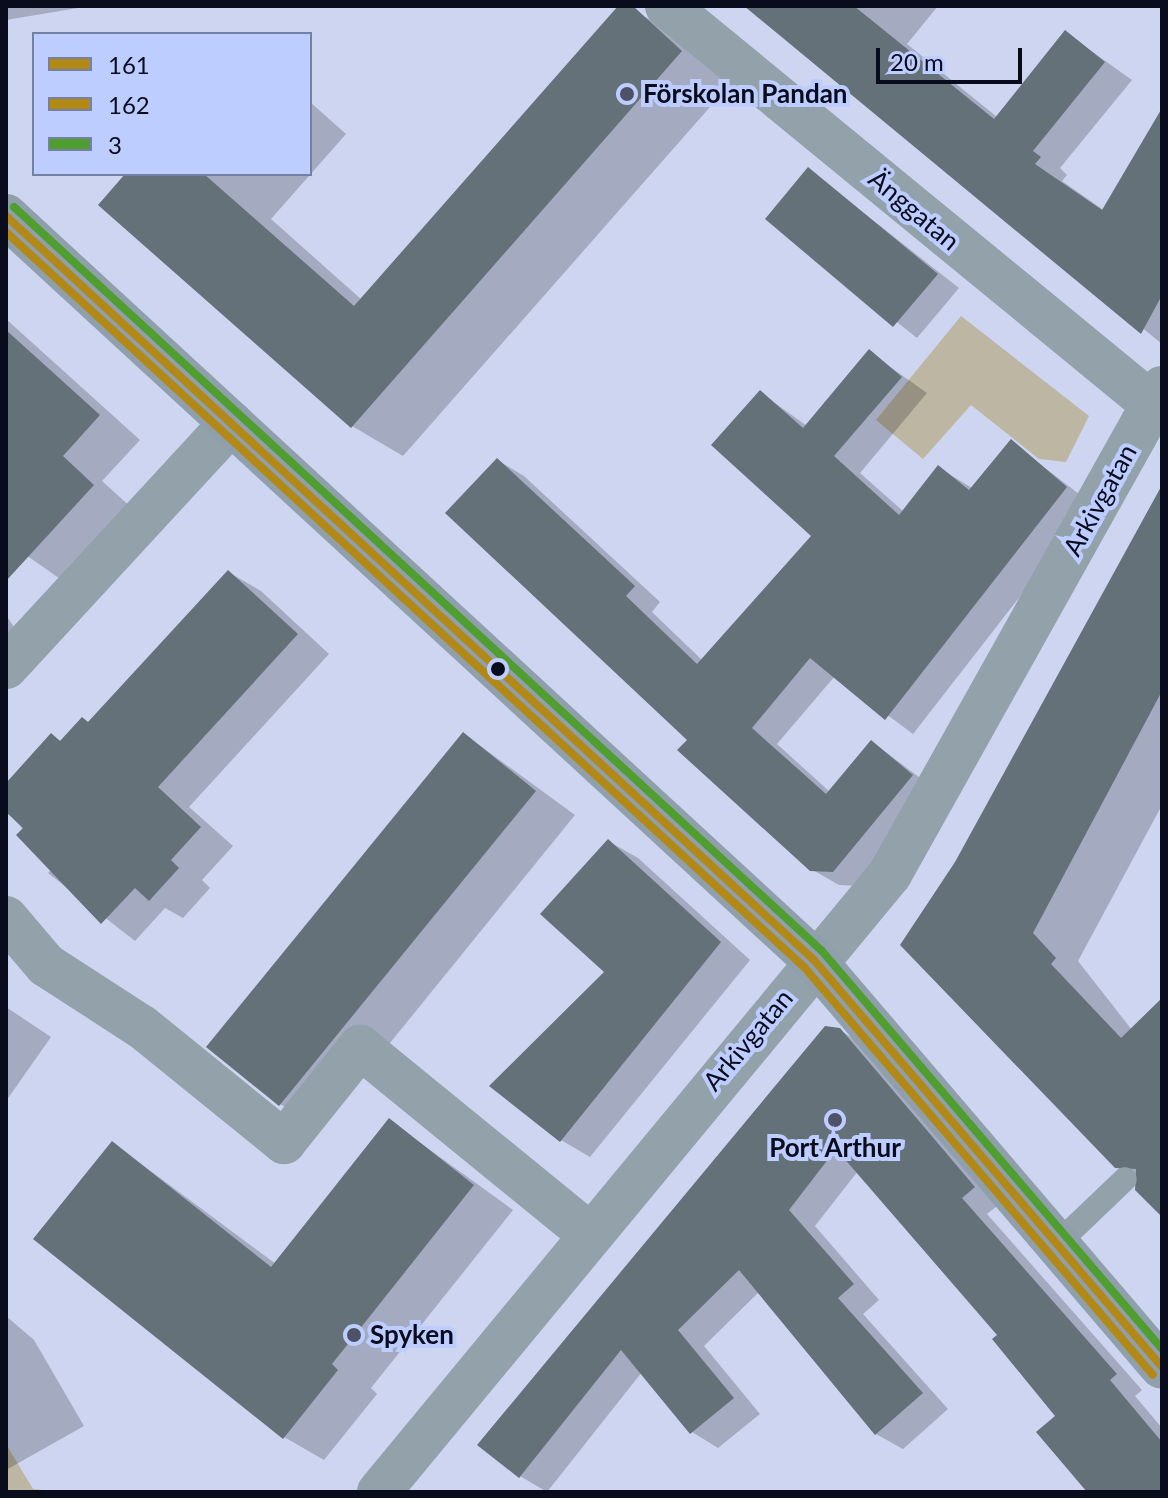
<!DOCTYPE html>
<meta charset="utf-8">
<style>
body{margin:0}
#map{position:relative;width:1168px;height:1498px;overflow:hidden;background:#cdd5f0;font-family:Lato,sans-serif}
div>[style]{position:absolute}
.green>*{inset:0;background:#bcb6a3}
.shadow>*{inset:0;background:#0003}
.building>*{inset:0;background:#657179}
.lane>*{height:24px;margin:-12px;padding:0 12px;transform-origin:12px;border-radius:12px;background:#92a1aa}
.street>*{height:44px;margin:-22px;padding:0 22px;transform-origin:22px;border-radius:22px;background:#92a1aa}
.secondary>*{height:44px;margin:-22px;padding:0 22px;transform-origin:22px;border-radius:22px;background:#909fac}
.bus-1>*{height:8px;margin:-4px;padding:0 4px;transform-origin:4px;border-radius:4px;background:#b28917}
.bus-2>*{height:8px;margin:-4px;padding:0 4px;transform-origin:4px;border-radius:4px;background:#b28917}
.bus-3>*{height:8px;margin:-4px;padding:0 4px;transform-origin:4px;border-radius:4px;background:#509e2f}
.dots>*{width:22px;height:22px;translate:-50% -50%;box-sizing:border-box;border:4px solid #becdff;border-radius:50%}
span{translate:-50% -50%;white-space:nowrap;text-align:center;line-height:1.15;-webkit-text-stroke:8px #becdff;paint-order:stroke}
.poi-label{font-size:26px;color:#080c1d;font-weight:700}
.left{translate:0 -50%;text-align:left}
.street-label{font-size:26px;color:#080c1d}
.frame{position:absolute;inset:0;border:8px solid #080c1d;pointer-events:none}
.legend{position:absolute;left:32px;top:32px;width:280px;height:144px;box-sizing:border-box;background:#becdff;border:2px solid #7580a5;margin:0;padding:10px 14px;list-style:none;font-size:24px;color:#080c1d}
.legend li{display:flex;align-items:center;gap:16px;height:40px}
.legend b{width:40px;border:2px solid #7580a5}
.scale{position:absolute;left:876px;top:48px;width:146px;height:36px;box-sizing:border-box;border:4px solid #080c1d;border-top:0;padding-left:10px;font-size:24px;line-height:28px;white-space:nowrap;color:#080c1d;-webkit-text-stroke:6px #becdff;paint-order:stroke}
</style>
<div id="map">
<div class="green">
<div style="clip-path:polygon(961px 316px,1089px 416px,1066px 462px,1039px 459px,971px 405px,923px 459px,876px 420px)"></div>
<div style="clip-path:polygon(6px 1444px,33px 1489px,62px 1492px,6px 1492px)"></div>
</div>
<div class="shadow">
<div style="clip-path:polygon(6px 6px,90px 6px,6px 20px)"></div>
<div style="clip-path:polygon(621px 6px,676px 31px,732px 82px,403px 456px,352px 426px,127px 174px,310px 174px,310px 102px,346px 134px,271px 219px,362px 300px)"></div>
<div style="clip-path:polygon(748px 6px,938px 6px,907px 44px,997px 117px,1066px 33px,1132px 80px,1060px 168px,1067px 175px,1062px 181px,1105px 211px,1162px 112px,1162px 344px)"></div>
<div style="clip-path:polygon(809px 170px,959px 288px,917px 338px,768px 219px)"></div>
<div style="clip-path:polygon(6px 319px,140px 440px,102px 481px,133px 509px,66px 583px,6px 541px)"></div>
<div style="clip-path:polygon(869px 352px,927px 393px,860px 473px,904px 512px,939px 468px,972px 488px,1011px 442px,1092px 504px,913px 734px,835px 676px,777px 744px,830px 792px,872px 742px,939px 792px,860px 886px,839px 885px,811px 869px,689px 740px,497px 460px,524px 476px,660px 602px,652px 612px,703px 661px,813px 536px,761px 393px,807px 426px)"></div>
<div style="clip-path:polygon(1162px 494px,1162px 805px,1078px 961px,1132px 1030px,1162px 1001px,1162px 1214px,1138px 1179px,1116px 1167px,957px 863px)"></div>
<div style="clip-path:polygon(228px 572px,261px 591px,329px 654px,189px 807px,233px 846px,202px 880px,210px 888px,183px 918px,165px 908px,135px 941px,48px 873px,54px 867px,6px 809px,6px 786px,52px 736px,62px 742px,89px 723px)"></div>
<div style="clip-path:polygon(6px 615px,16px 630px,6px 636px)"></div>
<div style="clip-path:polygon(464px 734px,575px 815px,321px 1128px,280px 1104px)"></div>
<div style="clip-path:polygon(608px 841px,638px 858px,750px 960px,590px 1157px,561px 1140px,607px 972px)"></div>
<div style="clip-path:polygon(6px 1007px,51px 1037px,6px 1101px)"></div>
<div style="clip-path:polygon(839px 1030px,867px 1046px,1001px 1203px,987px 1214px,1142px 1390px,1135px 1396px,1162px 1428px,1162px 1492px,1090px 1492px,1058px 1416px,999px 1335px,858px 1171px,815px 1226px,879px 1300px,863px 1314px,948px 1409px,903px 1449px,876px 1434px,760px 1291px,704px 1346px,760px 1414px,718px 1448px,692px 1432px,642px 1372px,547px 1492px,520px 1476px)"></div>
<div style="clip-path:polygon(390px 1121px,513px 1210px,371px 1388px,377px 1394px,324px 1460px,284px 1437px,113px 1143px,276px 1264px)"></div>
<div style="clip-path:polygon(6px 1316px,34px 1340px,84px 1426px,6px 1470px)"></div>
</div>
<div class="building">
<div style="clip-path:polygon(618px 6px,633px 6px,682px 51px,351px 428px,98px 205px,125px 174px,204px 174px,354px 306px)"></div>
<div style="clip-path:polygon(744px 6px,854px 6px,994px 119px,1065px 30px,1105px 62px,1033px 151px,1041px 157px,1035px 164px,1102px 210px,1162px 108px,1162px 295px,1141px 334px)"></div>
<div style="clip-path:polygon(808px 167px,938px 274px,893px 327px,765px 219px)"></div>
<div style="clip-path:polygon(6px 330px,100px 415px,63px 456px,94px 485px,6px 581px)"></div>
<div style="clip-path:polygon(869px 349px,902px 377px,834px 456px,899px 515px,938px 465px,969px 490px,1011px 439px,1067px 487px,885px 720px,810px 658px,752px 728px,826px 794px,871px 740px,913px 775px,833px 872px,810px 871px,677px 750px,687px 740px,445px 513px,497px 458px,635px 586px,626px 596px,697px 664px,811px 536px,711px 445px,760px 390px,803px 428px)"></div>
<div style="clip-path:polygon(1162px 485px,1162px 691px,1033px 933px,1056px 958px,1051px 964px,1121px 1038px,1162px 998px,1162px 1217px,1135px 1190px,1136px 1169px,1115px 1168px,900px 945px,955px 862px)"></div>
<div style="clip-path:polygon(228px 570px,298px 634px,158px 787px,201px 827px,171px 860px,179px 868px,149px 901px,135px 888px,101px 924px,16px 835px,23px 828px,6px 812px,6px 783px,51px 733px,60px 741px,82px 717px,88px 722px)"></div>
<div style="clip-path:polygon(463px 732px,536px 791px,279px 1106px,206px 1047px)"></div>
<div style="clip-path:polygon(608px 839px,721px 942px,560px 1142px,489px 1086px,604px 972px,540px 914px)"></div>
<div style="clip-path:polygon(825px 1026px,840px 1028px,975px 1187px,962px 1198px,1117px 1374px,1110px 1380px,1162px 1442px,1162px 1492px,1087px 1492px,1036px 1432px,1055px 1416px,992px 1339px,997px 1335px,836px 1149px,789px 1210px,854px 1284px,838px 1298px,923px 1393px,875px 1435px,739px 1270px,678px 1330px,734px 1398px,690px 1434px,621px 1350px,519px 1478px,477px 1445px)"></div>
<div style="clip-path:polygon(389px 1118px,474px 1185px,332px 1364px,338px 1370px,283px 1439px,33px 1239px,112px 1141px,271px 1267px)"></div>
</div>
<div class="lane">
<div style="left:1056px;top:1245px;width:95px;rotate:-43.7deg"></div>
</div>
<div class="street">
<div style="left:667px;top:6px;width:640px;rotate:39.36deg"></div>
<div style="left:6px;top:667px;width:332px;rotate:-47.3deg"></div>
<div style="left:6px;top:918px;width:62px;rotate:49.6deg"></div>
<div style="left:46px;top:965px;width:114px;rotate:32.9deg"></div>
<div style="left:142px;top:1027px;width:183px;rotate:39deg"></div>
<div style="left:284px;top:1142px;width:122px;rotate:-51.3deg"></div>
<div style="left:360px;top:1047px;width:294px;rotate:39.2deg"></div>
<div style="left:379px;top:1492px;width:802px;rotate:-50.41deg"></div>
<div style="left:890px;top:874px;width:557px;rotate:-60.77deg"></div>
</div>
<div class="secondary">
<div style="left:6px;top:216px;width:1098px;rotate:42.64deg"></div>
<div style="left:814px;top:960px;width:535px;rotate:49.47deg"></div>
</div>
<div class="bus-1">
<div style="left:6px;top:216px;width:1098px;rotate:42.64deg"></div>
<div style="left:814px;top:960px;width:535px;rotate:49.47deg"></div>
</div>
<div class="bus-2">
<div style="left:6px;top:232px;width:1086px;rotate:42.65deg"></div>
<div style="left:805px;top:968px;width:535px;rotate:49.47deg"></div>
</div>
<div class="bus-3">
<div style="left:14px;top:207px;width:1098px;rotate:42.64deg"></div>
<div style="left:822px;top:951px;width:523px;rotate:49.49deg"></div>
</div>
<div class="dots">
<div style="left:627px;top:94px;background:#4d5267"></div>
<div style="left:498px;top:669px;background:#080c1d"></div>
<div style="left:835px;top:1120px;background:#4d5267"></div>
<div style="left:354px;top:1335px;background:#4d5267"></div>
</div>
<div class="poi-label">
<span class="left" style="left:643px;top:94px">Förskolan Pandan</span>
<span style="left:835px;top:1148px">Port Arthur</span>
<span class="left" style="left:370px;top:1335px">Spyken</span>
</div>
<div class="street-label">
<span style="left:914px;top:210px;rotate:40deg">Änggatan</span>
<span style="left:1100px;top:500px;rotate:-61deg">Arkivgatan</span>
<span style="left:748px;top:1040px;rotate:-50deg">Arkivgatan</span>
</div>
<div class="frame"></div>
<ul class="legend">
<li><b style="height:10px;background:#b28917"></b>161</li>
<li><b style="height:10px;background:#b28917"></b>162</li>
<li><b style="height:10px;background:#509e2f"></b>3</li>
</ul>
<div class="scale">20 m</div>
</div>
